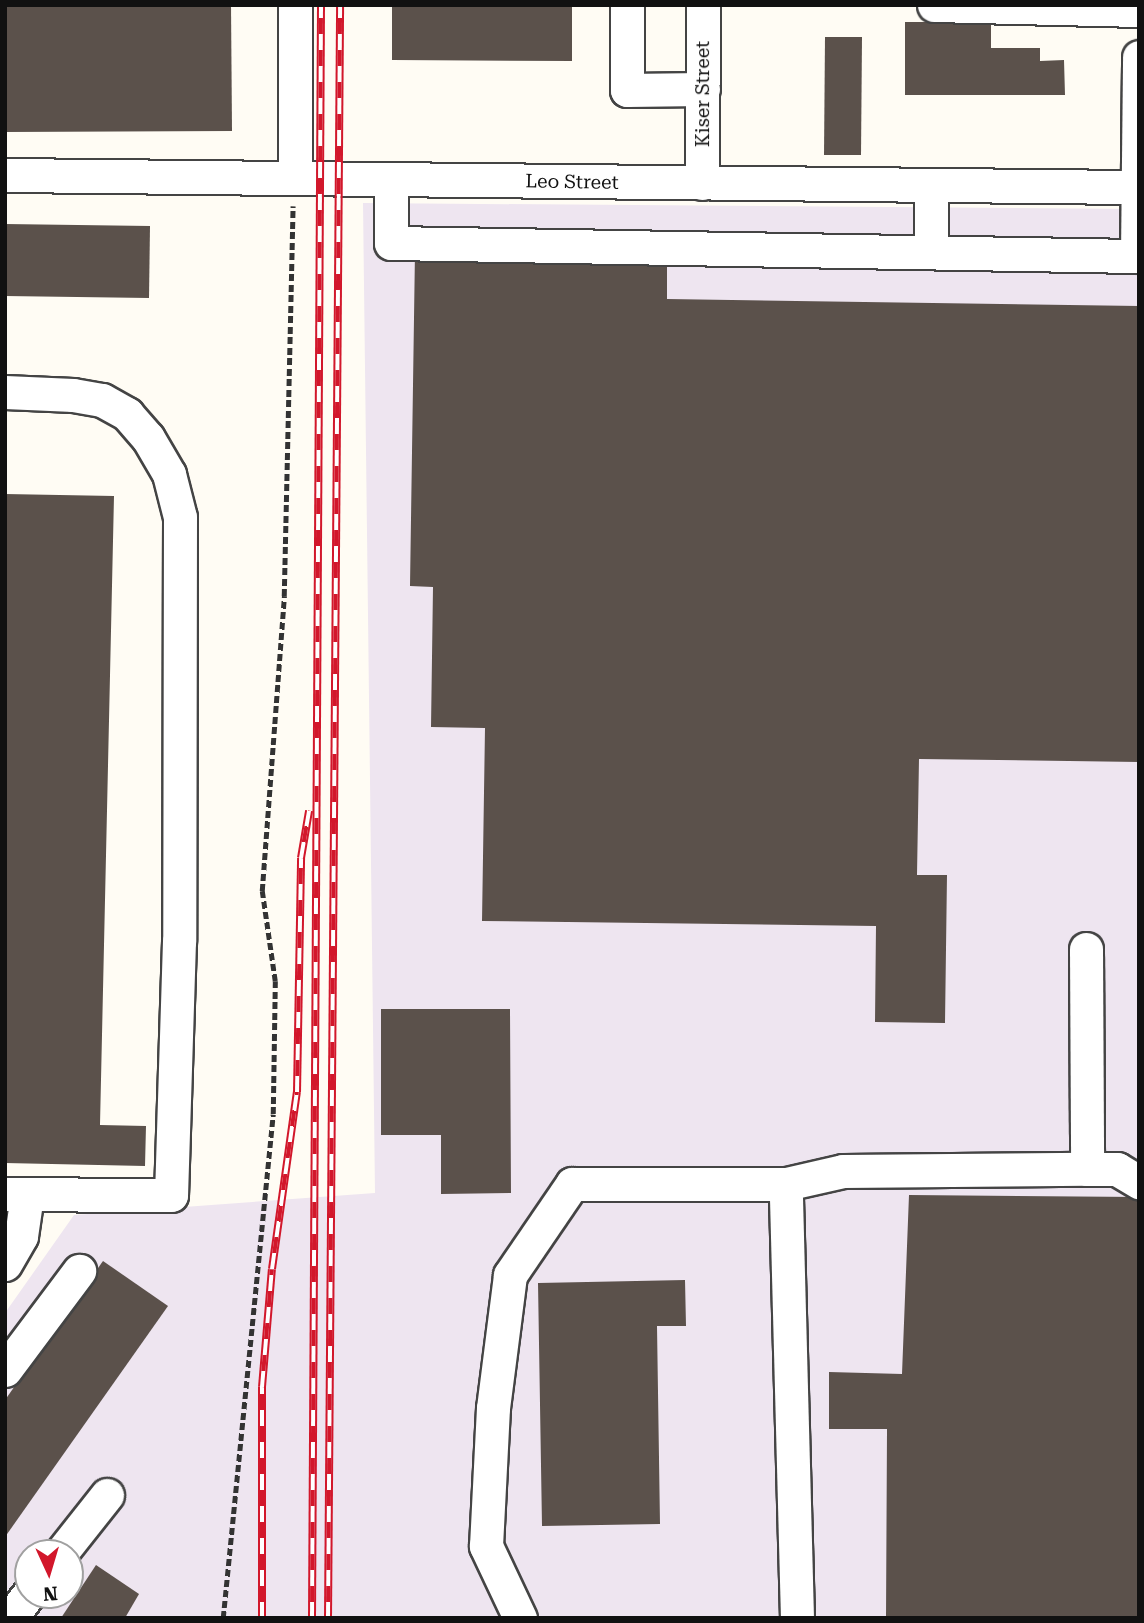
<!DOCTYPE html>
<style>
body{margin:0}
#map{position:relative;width:1144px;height:1623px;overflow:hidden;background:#fffcf4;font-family:"Roboto Serif",serif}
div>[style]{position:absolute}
.industrial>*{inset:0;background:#eee5f0}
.building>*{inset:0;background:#5b514b}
.path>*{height:4.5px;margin-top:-2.25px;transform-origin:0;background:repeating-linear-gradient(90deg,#333 0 7px,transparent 0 10.5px)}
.roads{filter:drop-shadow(2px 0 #444) drop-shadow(-2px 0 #444) drop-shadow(0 2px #444) drop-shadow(0 -2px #444)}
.minor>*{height:33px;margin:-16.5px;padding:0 16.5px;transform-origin:16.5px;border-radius:16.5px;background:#fff}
.rail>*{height:8px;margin-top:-4px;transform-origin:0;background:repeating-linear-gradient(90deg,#fff 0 16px,#d2172b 0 32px);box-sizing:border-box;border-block:2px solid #d2172b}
span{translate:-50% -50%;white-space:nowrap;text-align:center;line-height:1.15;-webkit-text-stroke:7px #fff;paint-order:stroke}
.street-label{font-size:19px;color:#111}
.frame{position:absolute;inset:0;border:7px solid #111;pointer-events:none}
.north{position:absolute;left:14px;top:1539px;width:70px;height:70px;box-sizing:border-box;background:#fff;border:2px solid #a0a0a0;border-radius:50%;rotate:176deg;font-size:19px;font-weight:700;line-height:28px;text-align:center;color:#111}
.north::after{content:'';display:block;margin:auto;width:24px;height:32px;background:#d2172b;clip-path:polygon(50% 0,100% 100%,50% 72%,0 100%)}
</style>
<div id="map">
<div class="industrial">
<div style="clip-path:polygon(evenodd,363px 203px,1139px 209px,1139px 1618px,5px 1618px,5px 1313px,74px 1215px,375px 1193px,363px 203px,28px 1553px,70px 1553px,70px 1595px,28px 1595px,28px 1553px)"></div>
</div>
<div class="building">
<div style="clip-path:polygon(5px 5px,231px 5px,232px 131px,5px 132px)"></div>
<div style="clip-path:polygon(392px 5px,572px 5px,572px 61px,392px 60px)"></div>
<div style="clip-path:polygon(905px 22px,991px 22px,991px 48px,1040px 48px,1040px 61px,1064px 60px,1065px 95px,905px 95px)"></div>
<div style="clip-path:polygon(825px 37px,862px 37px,861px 155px,824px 155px)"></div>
<div style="clip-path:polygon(5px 224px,150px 226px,149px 298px,5px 296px)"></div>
<div style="clip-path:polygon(415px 251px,667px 254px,667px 299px,1139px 306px,1139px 762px,919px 759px,917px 875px,947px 875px,945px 1023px,875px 1022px,876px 926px,482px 921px,485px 728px,431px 727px,433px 587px,410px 586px)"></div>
<div style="clip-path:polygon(5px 494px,114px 496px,100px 1125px,146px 1126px,145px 1166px,5px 1163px)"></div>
<div style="clip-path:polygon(381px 1009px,510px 1009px,511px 1193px,441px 1194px,441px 1135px,381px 1135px)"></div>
<div style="clip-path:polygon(909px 1195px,1139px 1197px,1139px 1618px,886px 1618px,887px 1429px,829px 1429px,829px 1372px,902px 1374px)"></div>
<div style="clip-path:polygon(103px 1261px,168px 1306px,5px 1537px,5px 1400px)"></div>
<div style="clip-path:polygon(685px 1280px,686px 1326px,657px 1326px,660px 1524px,542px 1526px,538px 1283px)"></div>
<div style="clip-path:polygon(96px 1565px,139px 1594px,125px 1618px,61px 1618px)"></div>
</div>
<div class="path">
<div style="left:223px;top:1618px;width:506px;rotate:-84.33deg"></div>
<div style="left:273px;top:1114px;width:133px;rotate:-89.1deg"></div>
<div style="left:275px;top:981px;width:91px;rotate:-98.2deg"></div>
<div style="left:262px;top:891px;width:296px;rotate:-85.7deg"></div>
<div style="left:284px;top:596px;width:390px;rotate:-88.7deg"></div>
</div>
<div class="roads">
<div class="minor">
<div style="left:295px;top:5px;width:173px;rotate:90deg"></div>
<div style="left:627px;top:5px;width:85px;rotate:90deg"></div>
<div style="left:627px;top:90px;width:76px;rotate:-0.8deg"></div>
<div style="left:934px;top:5px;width:205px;rotate:1.4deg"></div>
<div style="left:5px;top:175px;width:1134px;rotate:0.61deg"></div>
<div style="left:391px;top:180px;width:63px;rotate:90deg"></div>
<div style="left:391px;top:243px;width:748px;rotate:1deg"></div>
<div style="left:702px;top:183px;width:178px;rotate:-89.7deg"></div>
<div style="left:931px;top:252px;width:67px;rotate:-90deg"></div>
<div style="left:1137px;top:256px;width:199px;rotate:-89.4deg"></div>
<div style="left:5px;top:392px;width:68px;rotate:2.5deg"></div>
<div style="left:73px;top:395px;width:29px;rotate:10deg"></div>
<div style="left:102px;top:400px;width:29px;rotate:29deg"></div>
<div style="left:127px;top:414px;width:32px;rotate:49deg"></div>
<div style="left:148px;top:438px;width:42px;rotate:59.7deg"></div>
<div style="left:169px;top:474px;width:44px;rotate:75.7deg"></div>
<div style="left:180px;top:517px;width:424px;rotate:90.1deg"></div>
<div style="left:179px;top:941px;width:254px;rotate:91.8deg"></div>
<div style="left:171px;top:1195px;width:166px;rotate:-179.7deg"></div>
<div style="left:1086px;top:949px;width:220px;rotate:89.7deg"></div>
<div style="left:5px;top:1264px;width:32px;rotate:-60deg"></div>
<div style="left:21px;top:1236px;width:41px;rotate:-81.7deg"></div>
<div style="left:5px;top:1370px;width:124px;rotate:-53.2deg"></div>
<div style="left:61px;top:1553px;width:74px;rotate:-51.6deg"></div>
<div style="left:10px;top:1618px;width:29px;rotate:-52deg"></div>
<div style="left:520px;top:1618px;width:80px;rotate:-115.3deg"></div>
<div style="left:486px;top:1546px;width:138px;rotate:-87.1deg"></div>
<div style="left:493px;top:1408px;width:134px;rotate:-82.7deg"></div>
<div style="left:510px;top:1275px;width:110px;rotate:-55.7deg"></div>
<div style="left:572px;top:1184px;width:214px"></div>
<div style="left:797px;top:1618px;width:434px;rotate:-91.5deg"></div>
<div style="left:786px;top:1184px;width:58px;rotate:-12.8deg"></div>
<div style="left:843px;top:1171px;width:244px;rotate:-0.5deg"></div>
<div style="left:1087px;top:1169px;width:30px"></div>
<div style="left:1117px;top:1169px;width:26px;rotate:31deg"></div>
</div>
</div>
<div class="rail">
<div style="left:262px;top:1618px;width:231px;rotate:-90deg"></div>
<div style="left:262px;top:1387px;width:118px;rotate:-85.2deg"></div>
<div style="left:272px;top:1269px;width:179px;rotate:-82deg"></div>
<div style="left:297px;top:1092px;width:234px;rotate:-89deg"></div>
<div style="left:301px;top:858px;width:48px;rotate:-80.3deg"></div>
<div style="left:312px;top:1618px;width:1613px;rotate:-89.68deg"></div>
<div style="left:328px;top:1618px;width:1613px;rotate:-89.57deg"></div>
</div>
<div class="street-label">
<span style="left:703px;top:94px;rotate:-90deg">Kiser Street</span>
<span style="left:572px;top:182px;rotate:1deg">Leo Street</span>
</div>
<div class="frame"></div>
<div class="north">N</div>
</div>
